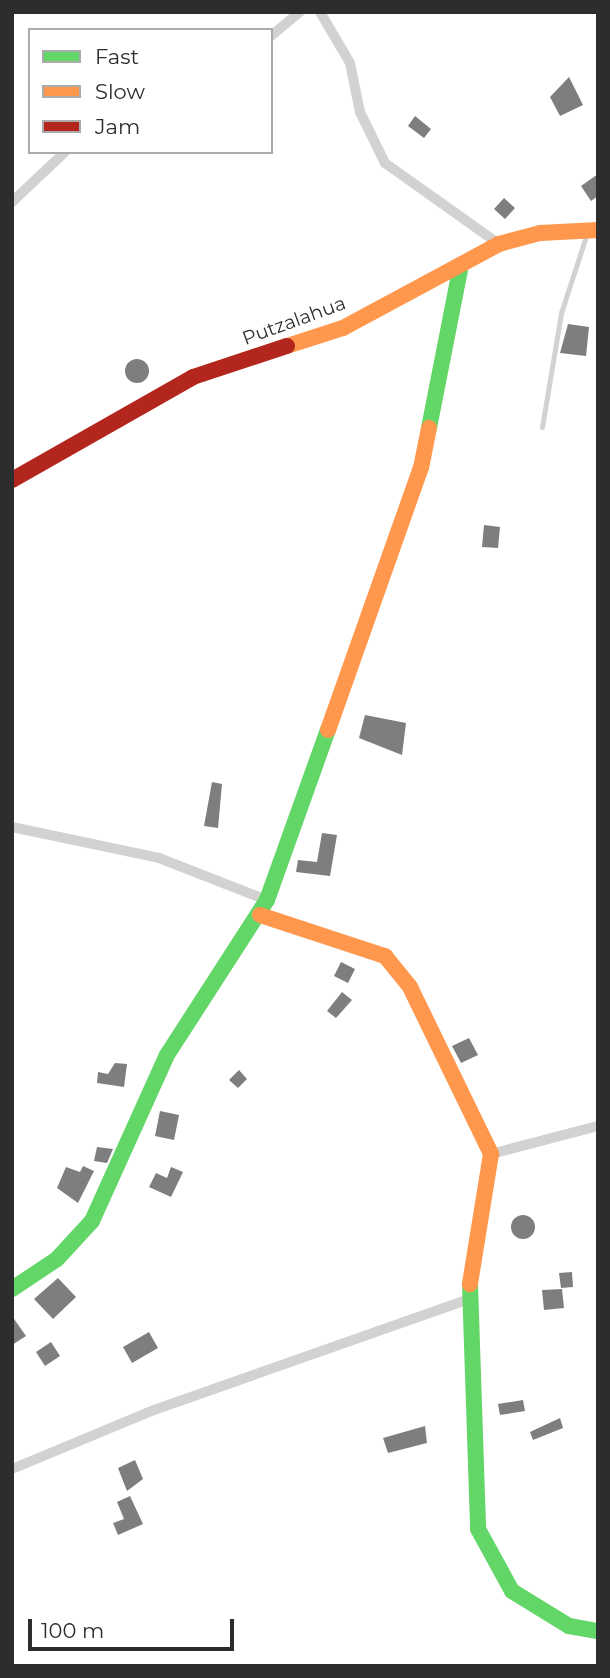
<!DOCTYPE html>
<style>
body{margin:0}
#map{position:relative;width:610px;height:1678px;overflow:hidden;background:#fff;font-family:Montserrat,sans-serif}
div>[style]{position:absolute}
.building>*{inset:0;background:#7e7e7e}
.round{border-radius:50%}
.lane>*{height:5px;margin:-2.5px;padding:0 2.5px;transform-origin:2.5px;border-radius:2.5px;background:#d2d2d2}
.street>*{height:10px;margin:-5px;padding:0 5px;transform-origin:5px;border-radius:5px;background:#d2d2d2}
.fast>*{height:16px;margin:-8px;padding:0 8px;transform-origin:8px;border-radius:8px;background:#63d668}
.slow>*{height:16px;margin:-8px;padding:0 8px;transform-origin:8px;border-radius:8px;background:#ff974d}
.jam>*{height:16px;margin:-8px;padding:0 8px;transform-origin:8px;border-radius:8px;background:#b3261e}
span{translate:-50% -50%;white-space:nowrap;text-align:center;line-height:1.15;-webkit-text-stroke:7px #fff;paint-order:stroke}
.street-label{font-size:19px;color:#2d2d2d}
.frame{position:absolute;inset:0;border:14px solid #2d2d2d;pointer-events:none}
.legend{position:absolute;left:28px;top:28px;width:245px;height:126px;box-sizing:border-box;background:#fff;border:2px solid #ababab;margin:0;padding:9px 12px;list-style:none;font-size:21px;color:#2d2d2d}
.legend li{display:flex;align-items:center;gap:14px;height:35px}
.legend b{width:35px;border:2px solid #ababab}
.scale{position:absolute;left:28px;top:1619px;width:206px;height:32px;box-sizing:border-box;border:4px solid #2d2d2d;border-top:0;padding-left:9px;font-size:21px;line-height:24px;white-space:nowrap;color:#2d2d2d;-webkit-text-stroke:5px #fff;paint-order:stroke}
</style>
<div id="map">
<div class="building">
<div style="clip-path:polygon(569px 77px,583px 105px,560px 116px,550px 97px)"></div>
<div style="clip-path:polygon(415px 116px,431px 129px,424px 138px,408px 126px)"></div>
<div style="clip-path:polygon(598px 174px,598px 196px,591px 201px,581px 186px)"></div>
<div style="clip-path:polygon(504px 198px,515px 208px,505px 219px,494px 209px)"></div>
<div style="clip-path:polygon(568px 324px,589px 327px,586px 356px,560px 353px)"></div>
<div class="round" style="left:125px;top:359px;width:24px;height:24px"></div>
<div style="clip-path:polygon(484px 525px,500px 527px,498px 548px,482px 547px)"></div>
<div style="clip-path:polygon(365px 715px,406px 723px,402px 755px,359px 738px)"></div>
<div style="clip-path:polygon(212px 782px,222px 784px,218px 828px,204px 826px)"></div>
<div style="clip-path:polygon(322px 833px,337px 835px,330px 876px,296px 872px,298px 860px,317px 862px)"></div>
<div style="clip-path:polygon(341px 962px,355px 969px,348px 983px,334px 976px)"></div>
<div style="clip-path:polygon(342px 992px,352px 1000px,336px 1018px,327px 1011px)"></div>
<div style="clip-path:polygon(469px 1038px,478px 1055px,461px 1063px,452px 1046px)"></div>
<div style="clip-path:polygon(115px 1063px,127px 1064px,124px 1087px,97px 1083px,98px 1072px,108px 1074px)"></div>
<div style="clip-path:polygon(239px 1070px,247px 1079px,238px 1088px,229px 1080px)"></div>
<div style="clip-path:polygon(160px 1111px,179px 1115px,174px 1140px,155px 1136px)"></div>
<div style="clip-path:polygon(97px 1147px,113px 1149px,107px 1163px,94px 1161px)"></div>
<div style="clip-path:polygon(83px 1166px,94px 1171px,78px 1203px,57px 1188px,66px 1167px,80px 1172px)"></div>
<div style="clip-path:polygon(171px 1167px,183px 1172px,171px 1197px,149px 1187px,156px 1173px,167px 1178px)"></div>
<div class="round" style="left:511px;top:1215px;width:24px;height:24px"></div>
<div style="clip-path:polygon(572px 1272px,573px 1287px,561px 1288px,559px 1273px)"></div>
<div style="clip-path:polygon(58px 1278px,76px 1297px,53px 1319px,34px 1299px)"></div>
<div style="clip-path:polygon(562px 1289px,564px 1308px,544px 1310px,542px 1290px)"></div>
<div style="clip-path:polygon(12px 1316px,26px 1336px,12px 1345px)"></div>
<div style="clip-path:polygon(149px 1332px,158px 1348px,132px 1363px,123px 1347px)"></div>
<div style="clip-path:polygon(51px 1342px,60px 1356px,45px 1366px,36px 1352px)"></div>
<div style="clip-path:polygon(523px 1400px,525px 1411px,500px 1415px,498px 1404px)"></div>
<div style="clip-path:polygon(560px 1418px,563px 1428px,533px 1440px,530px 1432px)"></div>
<div style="clip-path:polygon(425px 1426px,427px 1443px,388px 1453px,383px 1438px)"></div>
<div style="clip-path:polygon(135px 1460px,143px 1479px,127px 1491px,118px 1468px)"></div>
<div style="clip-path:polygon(130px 1496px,143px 1524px,118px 1535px,113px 1523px,124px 1519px,117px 1502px)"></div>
</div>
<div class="lane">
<div style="left:542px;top:427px;width:116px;rotate:-80.5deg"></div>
<div style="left:561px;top:313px;width:84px;rotate:-72deg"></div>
</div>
<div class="street">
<div style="left:320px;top:12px;width:59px;rotate:59.5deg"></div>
<div style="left:350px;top:63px;width:50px;rotate:78.5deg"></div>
<div style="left:360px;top:112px;width:57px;rotate:63.9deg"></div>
<div style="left:385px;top:163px;width:140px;rotate:35.4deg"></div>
<div style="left:271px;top:36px;width:38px;rotate:-40deg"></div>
<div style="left:12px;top:202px;width:73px;rotate:-43.3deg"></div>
<div style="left:12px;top:827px;width:150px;rotate:11.9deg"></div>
<div style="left:159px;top:858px;width:116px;rotate:21.3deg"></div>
<div style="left:491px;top:1154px;width:111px;rotate:-14.7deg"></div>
<div style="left:12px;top:1469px;width:154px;rotate:-22.6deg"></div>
<div style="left:154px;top:1410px;width:332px;rotate:-19.4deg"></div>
</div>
<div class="fast">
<div style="left:429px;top:428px;width:161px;rotate:-78.9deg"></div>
<div style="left:470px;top:1284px;width:245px;rotate:88.1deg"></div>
<div style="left:478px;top:1529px;width:71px;rotate:61.3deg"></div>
<div style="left:512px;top:1591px;width:67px;rotate:31.6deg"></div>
<div style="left:569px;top:1626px;width:29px;rotate:10deg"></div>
<div style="left:12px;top:1289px;width:54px;rotate:-33.7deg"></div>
<div style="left:57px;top:1259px;width:52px;rotate:-47.4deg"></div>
<div style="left:92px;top:1221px;width:182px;rotate:-65.7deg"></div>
<div style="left:167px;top:1055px;width:184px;rotate:-57.2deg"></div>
<div style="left:267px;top:900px;width:181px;rotate:-70.3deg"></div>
</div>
<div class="slow">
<div style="left:287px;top:346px;width:59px;rotate:-17.8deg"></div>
<div style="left:343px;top:328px;width:177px;rotate:-28.3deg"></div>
<div style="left:499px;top:244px;width:42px;rotate:-15deg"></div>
<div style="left:540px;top:233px;width:58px;rotate:-3deg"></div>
<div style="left:328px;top:730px;width:278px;rotate:-70.5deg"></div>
<div style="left:421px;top:468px;width:41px;rotate:-78.7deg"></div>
<div style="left:260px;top:915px;width:132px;rotate:18.2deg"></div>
<div style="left:385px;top:956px;width:40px;rotate:51deg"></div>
<div style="left:410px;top:987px;width:186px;rotate:64.1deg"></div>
<div style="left:491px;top:1154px;width:132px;rotate:99.2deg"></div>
</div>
<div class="jam">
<div style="left:12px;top:480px;width:208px;rotate:-29.6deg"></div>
<div style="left:193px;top:377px;width:99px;rotate:-18.3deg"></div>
</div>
<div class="street-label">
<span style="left:294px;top:321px;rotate:-20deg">Putzalahua</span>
</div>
<div class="frame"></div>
<ul class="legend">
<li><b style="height:9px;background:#63d668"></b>Fast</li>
<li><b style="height:9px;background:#ff974d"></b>Slow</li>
<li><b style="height:9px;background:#b3261e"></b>Jam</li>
</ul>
<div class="scale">100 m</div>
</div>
